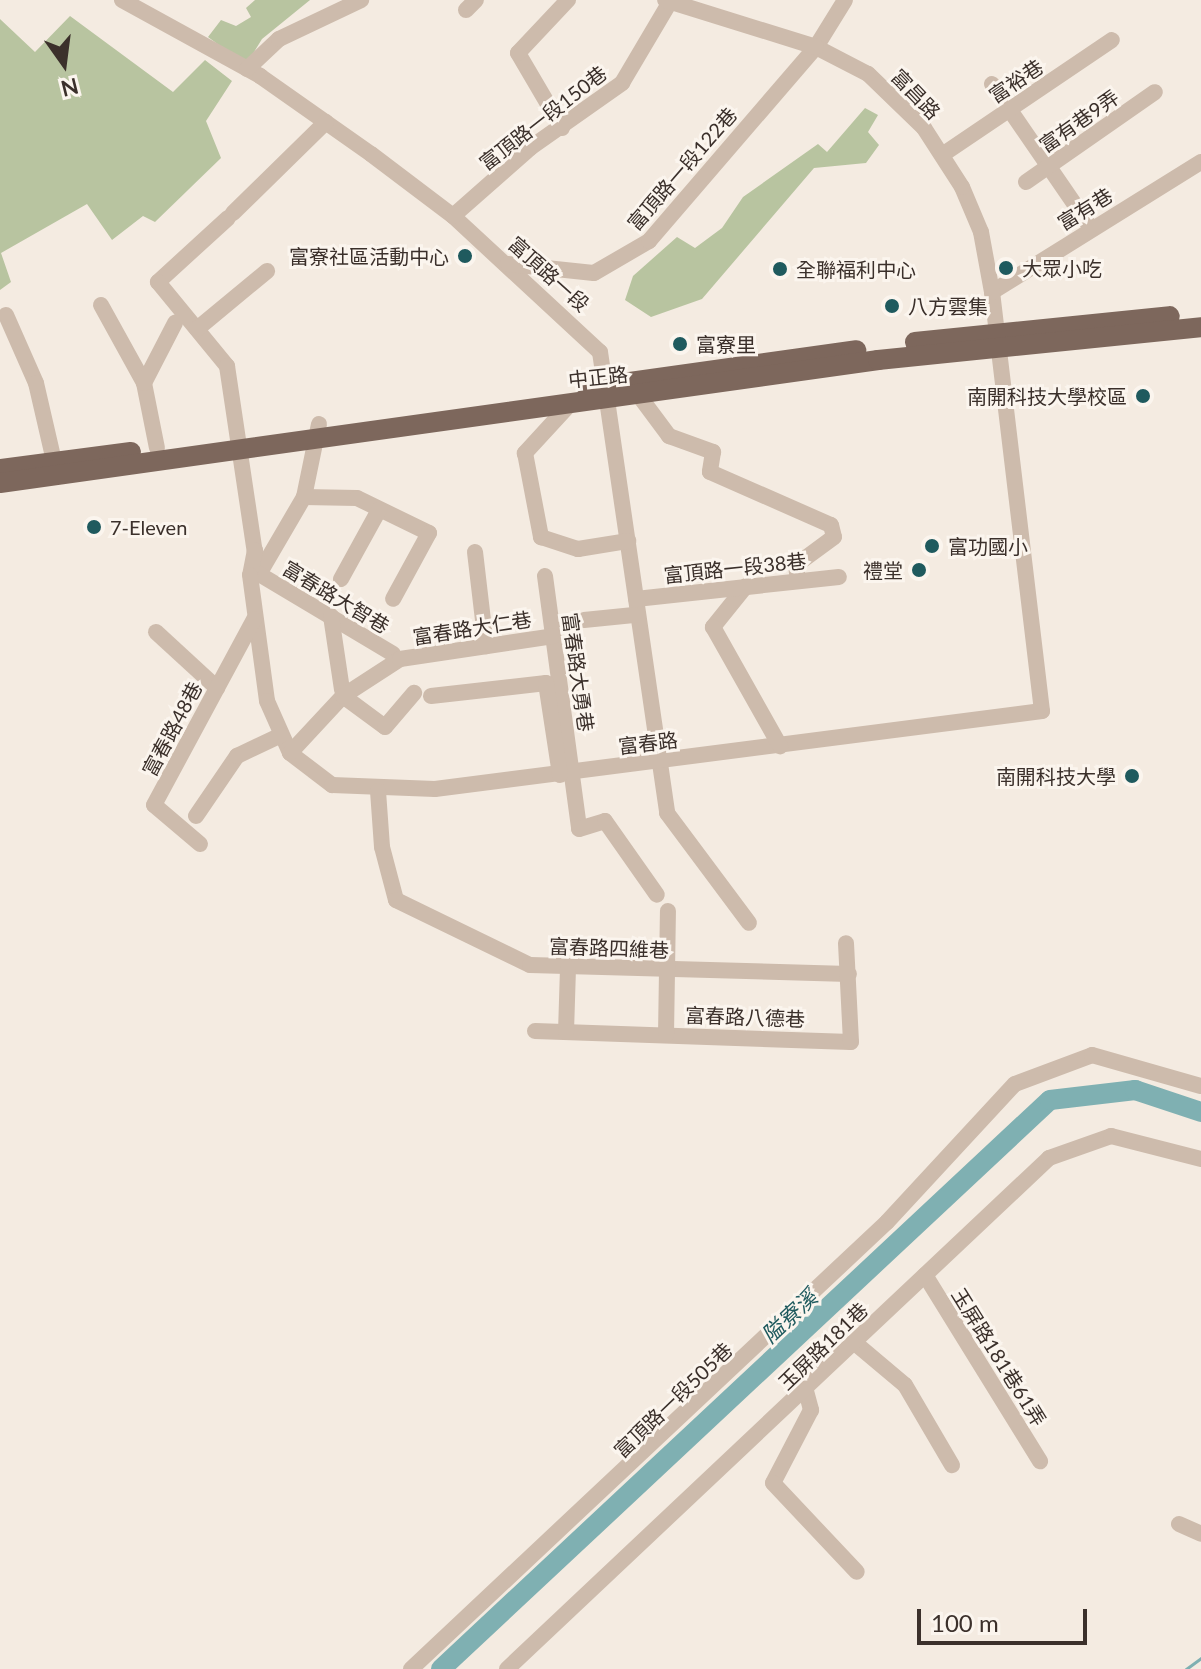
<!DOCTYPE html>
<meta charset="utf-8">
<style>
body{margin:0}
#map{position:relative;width:1201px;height:1669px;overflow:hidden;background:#f4ebe1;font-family:Lato,"Noto Sans TC",sans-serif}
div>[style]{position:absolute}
.green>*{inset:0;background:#b8c4a0}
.stream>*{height:3px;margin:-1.5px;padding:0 1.5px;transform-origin:1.5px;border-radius:1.5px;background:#7fb0b2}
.river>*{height:20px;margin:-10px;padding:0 10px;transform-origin:10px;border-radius:10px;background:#7fb0b2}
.minor>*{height:16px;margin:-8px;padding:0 8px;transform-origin:8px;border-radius:8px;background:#cdbbac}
.major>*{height:20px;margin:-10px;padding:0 10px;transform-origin:10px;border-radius:10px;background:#7d675c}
.dots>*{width:22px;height:22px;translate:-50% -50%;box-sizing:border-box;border:4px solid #fbf5ee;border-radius:50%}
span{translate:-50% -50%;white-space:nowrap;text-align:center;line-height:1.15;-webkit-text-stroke:6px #fbf5ee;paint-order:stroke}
.street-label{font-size:20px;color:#3b302b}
.poi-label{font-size:20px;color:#3b302b}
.right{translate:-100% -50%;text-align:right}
.left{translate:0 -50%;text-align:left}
.water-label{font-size:22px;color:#1f5a5e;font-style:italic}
.north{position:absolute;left:24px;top:24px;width:80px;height:80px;-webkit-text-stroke:6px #fbf5ee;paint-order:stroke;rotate:166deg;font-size:22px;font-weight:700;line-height:32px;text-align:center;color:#3b302b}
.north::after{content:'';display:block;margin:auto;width:28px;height:36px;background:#3b302b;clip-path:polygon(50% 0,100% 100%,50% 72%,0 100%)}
.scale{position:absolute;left:917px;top:1609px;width:170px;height:36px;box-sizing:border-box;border:4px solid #3b302b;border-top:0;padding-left:10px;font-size:24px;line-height:28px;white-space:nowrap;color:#3b302b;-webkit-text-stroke:6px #fbf5ee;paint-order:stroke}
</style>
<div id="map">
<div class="green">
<div style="clip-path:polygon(255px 0,310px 0,262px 39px,246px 65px,208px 37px,221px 20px,236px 26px,251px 17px,246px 8px)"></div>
<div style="clip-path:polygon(70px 16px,173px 92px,205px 60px,232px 81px,206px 121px,221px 158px,155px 222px,143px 216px,112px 240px,87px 204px,1px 253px,11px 282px,0 290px,0 19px,35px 52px)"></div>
<div style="clip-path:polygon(865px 108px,878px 115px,868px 132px,879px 145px,866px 163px,814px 168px,702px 299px,651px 317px,625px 300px,633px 276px,677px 237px,695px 248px,722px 228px,743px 197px,818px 144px,827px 152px)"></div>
</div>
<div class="stream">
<div style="left:1186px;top:1669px;width:19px;rotate:-36deg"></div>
</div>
<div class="river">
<div style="left:441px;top:1669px;width:833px;rotate:-43.06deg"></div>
<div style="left:1050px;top:1100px;width:86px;rotate:-6.7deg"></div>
<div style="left:1135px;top:1090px;width:70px;rotate:18.4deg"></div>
</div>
<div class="minor">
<div style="left:122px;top:0;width:158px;rotate:28.8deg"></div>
<div style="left:260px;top:76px;width:136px;rotate:35.1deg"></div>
<div style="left:371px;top:154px;width:103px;rotate:37.1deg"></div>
<div style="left:453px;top:216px;width:200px;rotate:42.8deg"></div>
<div style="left:600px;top:352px;width:466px;rotate:81.7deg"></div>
<div style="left:667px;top:813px;width:137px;rotate:53.3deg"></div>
<div style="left:466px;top:10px;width:14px;rotate:-45deg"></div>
<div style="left:247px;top:69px;width:44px;rotate:-43.2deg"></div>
<div style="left:279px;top:39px;width:91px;rotate:-25.4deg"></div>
<div style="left:992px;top:84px;width:175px;rotate:55.5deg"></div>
<div style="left:562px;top:128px;width:87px;rotate:-120.4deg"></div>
<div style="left:518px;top:53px;width:73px;rotate:-46.7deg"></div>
<div style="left:942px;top:155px;width:205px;rotate:-34.1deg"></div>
<div style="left:1026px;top:182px;width:157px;rotate:-34.9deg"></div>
<div style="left:233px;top:213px;width:130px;rotate:-44.4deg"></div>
<div style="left:453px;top:216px;width:103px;rotate:-41.4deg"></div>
<div style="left:530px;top:148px;width:113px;rotate:-35.2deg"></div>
<div style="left:622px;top:83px;width:96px;rotate:-59.4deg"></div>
<div style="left:228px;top:218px;width:95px;rotate:137.6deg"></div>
<div style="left:158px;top:282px;width:109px;rotate:50.6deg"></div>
<div style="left:227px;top:366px;width:195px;rotate:81.5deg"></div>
<div style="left:508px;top:264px;width:86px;rotate:6deg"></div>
<div style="left:594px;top:273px;width:64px;rotate:-30.2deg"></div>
<div style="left:649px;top:241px;width:256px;rotate:-49.3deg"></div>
<div style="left:816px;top:47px;width:55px;rotate:-58.3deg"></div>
<div style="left:992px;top:292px;width:246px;rotate:-31.9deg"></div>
<div style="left:101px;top:305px;width:89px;rotate:61.1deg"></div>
<div style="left:144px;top:383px;width:66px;rotate:78.7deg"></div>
<div style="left:6px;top:315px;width:74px;rotate:66.2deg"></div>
<div style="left:36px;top:383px;width:80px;rotate:77deg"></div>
<div style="left:197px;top:329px;width:91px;rotate:-39.6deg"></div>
<div style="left:144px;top:383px;width:68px;rotate:-62.7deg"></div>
<div style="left:640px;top:397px;width:49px;rotate:53.4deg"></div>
<div style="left:669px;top:436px;width:47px;rotate:20deg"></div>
<div style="left:713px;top:452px;width:20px;rotate:99deg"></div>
<div style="left:710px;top:472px;width:132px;rotate:23.7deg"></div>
<div style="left:831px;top:525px;width:12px;rotate:76deg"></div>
<div style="left:834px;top:537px;width:47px;rotate:143.6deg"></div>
<div style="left:796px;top:565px;width:16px;rotate:83deg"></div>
<div style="left:570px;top:404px;width:67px;rotate:132.6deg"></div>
<div style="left:525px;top:453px;width:86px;rotate:79.2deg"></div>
<div style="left:541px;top:537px;width:39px;rotate:18deg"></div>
<div style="left:578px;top:549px;width:51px;rotate:-9.1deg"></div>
<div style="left:319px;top:424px;width:75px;rotate:101.6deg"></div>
<div style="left:304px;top:497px;width:89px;rotate:120.3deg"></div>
<div style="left:259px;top:574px;width:156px;rotate:30.8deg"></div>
<div style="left:304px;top:497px;width:53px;rotate:1.1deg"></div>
<div style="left:357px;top:498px;width:80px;rotate:25.9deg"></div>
<div style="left:429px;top:533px;width:75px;rotate:118.6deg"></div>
<div style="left:255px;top:550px;width:25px;rotate:101deg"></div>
<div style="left:250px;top:575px;width:127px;rotate:82.3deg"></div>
<div style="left:267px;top:701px;width:57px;rotate:66.1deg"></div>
<div style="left:290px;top:753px;width:53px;rotate:37.3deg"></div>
<div style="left:332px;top:785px;width:103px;rotate:2.2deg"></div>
<div style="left:435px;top:789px;width:612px;rotate:-7.32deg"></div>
<div style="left:1042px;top:711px;width:422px;rotate:-96.8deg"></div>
<div style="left:992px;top:292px;width:61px;rotate:-100.4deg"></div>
<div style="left:981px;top:232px;width:49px;rotate:-112.9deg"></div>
<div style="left:962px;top:187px;width:70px;rotate:-122.8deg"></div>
<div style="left:924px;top:128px;width:78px;rotate:-136deg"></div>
<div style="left:868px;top:74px;width:59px;rotate:-152.6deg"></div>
<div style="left:816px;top:47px;width:158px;rotate:-162.7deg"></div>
<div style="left:475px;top:552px;width:95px;rotate:83.3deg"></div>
<div style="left:545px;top:576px;width:255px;rotate:82.3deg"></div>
<div style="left:579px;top:829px;width:27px;rotate:-17deg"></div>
<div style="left:605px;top:821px;width:90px;rotate:54.9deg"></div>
<div style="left:341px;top:579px;width:79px;rotate:-61.2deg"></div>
<div style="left:746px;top:586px;width:53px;rotate:128.8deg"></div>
<div style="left:713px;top:627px;width:137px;rotate:60.6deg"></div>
<div style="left:636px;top:599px;width:204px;rotate:-6.2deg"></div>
<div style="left:331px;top:616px;width:75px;rotate:81.5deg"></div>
<div style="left:584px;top:620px;width:50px;rotate:-5.7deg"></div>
<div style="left:156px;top:632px;width:83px;rotate:42.6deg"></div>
<div style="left:343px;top:696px;width:52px;rotate:36.4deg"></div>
<div style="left:385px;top:727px;width:45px;rotate:-49.5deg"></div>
<div style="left:431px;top:696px;width:116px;rotate:-6.4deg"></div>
<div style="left:546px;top:683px;width:93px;rotate:81.3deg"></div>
<div style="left:290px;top:753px;width:78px;rotate:-47.1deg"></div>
<div style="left:343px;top:696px;width:68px;rotate:-33deg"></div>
<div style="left:400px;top:659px;width:155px;rotate:-8.5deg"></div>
<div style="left:378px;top:791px;width:56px;rotate:85.9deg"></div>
<div style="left:382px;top:847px;width:55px;rotate:75.2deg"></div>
<div style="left:396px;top:900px;width:149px;rotate:25.9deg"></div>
<div style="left:530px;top:965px;width:319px;rotate:1.6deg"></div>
<div style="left:196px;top:816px;width:73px;rotate:-55.7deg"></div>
<div style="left:237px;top:756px;width:49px;rotate:-25.5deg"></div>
<div style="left:200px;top:844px;width:60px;rotate:-139.7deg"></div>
<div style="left:154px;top:805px;width:211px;rotate:-61.7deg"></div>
<div style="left:535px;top:1031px;width:316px;rotate:2deg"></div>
<div style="left:851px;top:1042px;width:99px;rotate:-92.9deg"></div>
<div style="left:566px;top:1032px;width:64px;rotate:-88.2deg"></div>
<div style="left:666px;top:1035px;width:124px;rotate:-89.1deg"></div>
<div style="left:925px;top:1275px;width:219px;rotate:58.3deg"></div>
<div style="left:855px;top:1343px;width:65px;rotate:40deg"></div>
<div style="left:905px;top:1385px;width:93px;rotate:59.6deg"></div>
<div style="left:806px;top:1391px;width:20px;rotate:75deg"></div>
<div style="left:811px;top:1410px;width:82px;rotate:117.5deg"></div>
<div style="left:773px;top:1483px;width:122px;rotate:46.7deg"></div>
<div style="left:1179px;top:1524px;width:24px;rotate:24deg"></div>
<div style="left:411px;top:1669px;width:653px;rotate:-43.2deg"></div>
<div style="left:887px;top:1222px;width:188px;rotate:-47.2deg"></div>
<div style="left:1015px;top:1084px;width:82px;rotate:-20.6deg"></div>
<div style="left:1092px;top:1055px;width:113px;rotate:15.9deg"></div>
<div style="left:507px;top:1669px;width:745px;rotate:-43.31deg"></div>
<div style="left:1049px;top:1158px;width:66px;rotate:-19.5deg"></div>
<div style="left:1111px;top:1136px;width:93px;rotate:14.3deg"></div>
</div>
<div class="major">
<div style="left:915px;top:342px;width:256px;rotate:-5.8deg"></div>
<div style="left:587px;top:388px;width:272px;rotate:-8deg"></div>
<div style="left:0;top:469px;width:132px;rotate:-7.4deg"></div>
<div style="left:0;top:483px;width:887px;rotate:-7.97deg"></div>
<div style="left:878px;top:360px;width:325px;rotate:-5.8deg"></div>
</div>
<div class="dots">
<div style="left:465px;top:256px;background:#1f5a5e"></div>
<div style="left:1006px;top:268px;background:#1f5a5e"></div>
<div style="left:780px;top:269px;background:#1f5a5e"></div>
<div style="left:892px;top:306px;background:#1f5a5e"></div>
<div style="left:680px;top:344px;background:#1f5a5e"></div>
<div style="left:1143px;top:396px;background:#1f5a5e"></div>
<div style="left:94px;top:527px;background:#1f5a5e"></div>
<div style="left:932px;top:546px;background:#1f5a5e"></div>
<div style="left:919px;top:570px;background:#1f5a5e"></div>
<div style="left:1132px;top:776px;background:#1f5a5e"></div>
</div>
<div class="street-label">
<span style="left:1016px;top:81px;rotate:-34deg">富裕巷</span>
<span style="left:916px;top:94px;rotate:46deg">富昌路</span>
<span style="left:543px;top:118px;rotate:-38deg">富頂路一段150巷</span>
<span style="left:1079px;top:121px;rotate:-35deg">富有巷9弄</span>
<span style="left:682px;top:169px;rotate:-49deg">富頂路一段122巷</span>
<span style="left:1085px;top:209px;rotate:-32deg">富有巷</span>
<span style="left:549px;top:274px;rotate:42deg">富頂路一段</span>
<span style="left:598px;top:377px;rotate:-6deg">中正路</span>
<span style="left:735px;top:568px;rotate:-6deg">富頂路一段38巷</span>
<span style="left:336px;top:597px;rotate:31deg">富春路大智巷</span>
<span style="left:472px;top:628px;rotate:-9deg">富春路大仁巷</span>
<span style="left:578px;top:672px;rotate:82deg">富春路大勇巷</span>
<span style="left:172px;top:729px;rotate:-62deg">富春路48巷</span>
<span style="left:648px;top:743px;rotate:-7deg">富春路</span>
<span style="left:609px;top:948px;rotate:2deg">富春路四維巷</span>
<span style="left:745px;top:1017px;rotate:2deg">富春路八德巷</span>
<span style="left:823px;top:1346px;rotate:-44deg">玉屏路181巷</span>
<span style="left:999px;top:1357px;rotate:58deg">玉屏路181巷61弄</span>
<span style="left:673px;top:1400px;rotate:-44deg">富頂路一段505巷</span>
</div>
<div class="poi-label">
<span class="right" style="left:449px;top:256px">富寮社區活動中心</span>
<span class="left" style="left:1022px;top:268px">大眾小吃</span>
<span class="left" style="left:796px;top:269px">全聯福利中心</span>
<span class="left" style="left:908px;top:306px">八方雲集</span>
<span class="left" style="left:696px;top:344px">富寮里</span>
<span class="right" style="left:1127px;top:396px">南開科技大學校區</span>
<span class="left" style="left:110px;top:527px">7-Eleven</span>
<span class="left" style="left:948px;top:546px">富功國小</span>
<span class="right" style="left:903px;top:570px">禮堂</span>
<span class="right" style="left:1116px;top:776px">南開科技大學</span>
</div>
<div class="water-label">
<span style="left:789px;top:1316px;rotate:-43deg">隘寮溪</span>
</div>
<div class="north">N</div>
<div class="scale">100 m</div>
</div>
